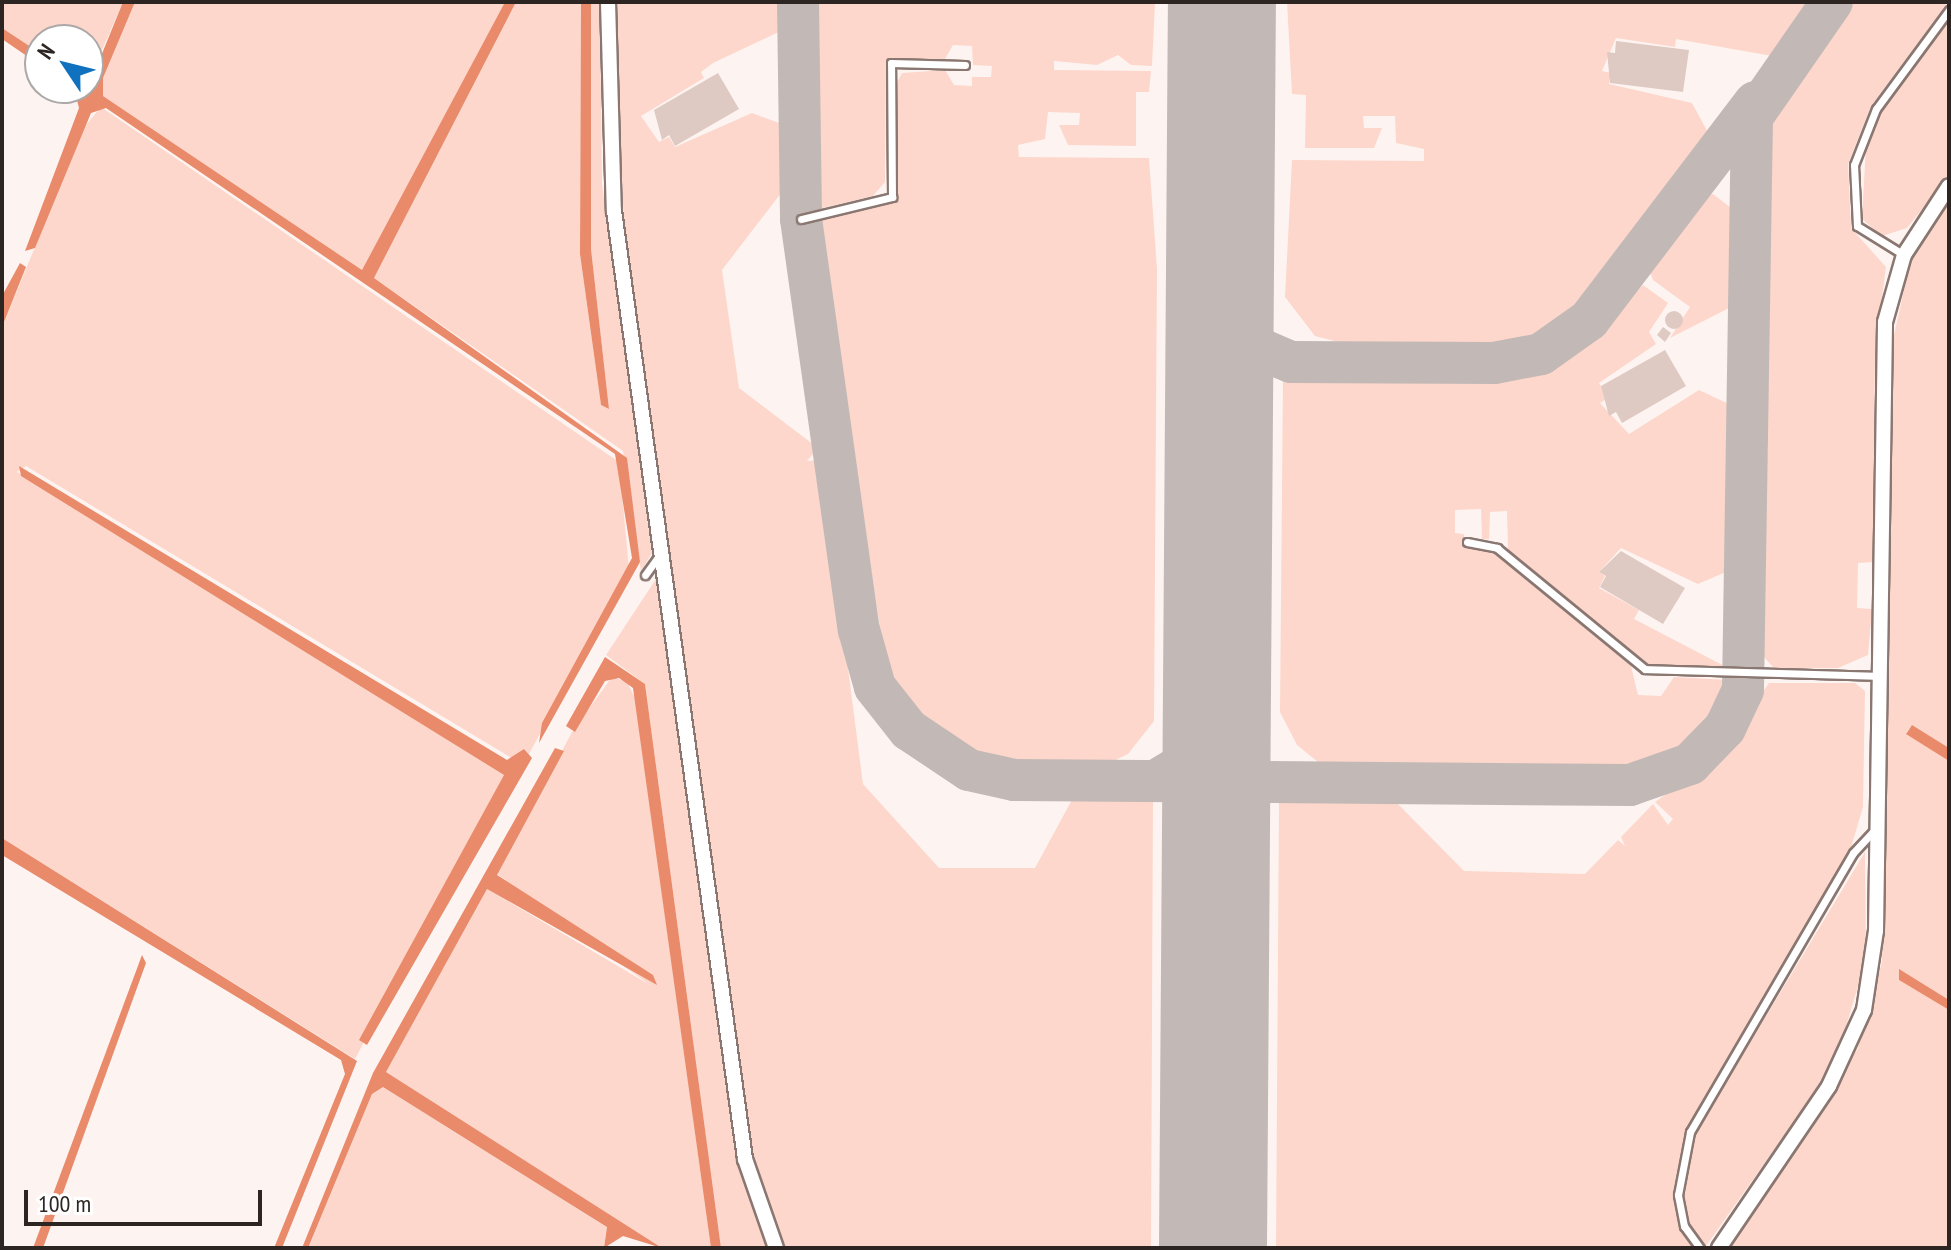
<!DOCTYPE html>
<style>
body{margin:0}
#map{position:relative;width:1951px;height:1250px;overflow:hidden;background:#fdf4f1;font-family:"PT Sans Narrow",sans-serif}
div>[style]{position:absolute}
.green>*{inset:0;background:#fdd7cb}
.water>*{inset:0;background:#e98a6a}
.taxiway>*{height:42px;margin:-21px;padding:0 21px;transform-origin:21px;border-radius:21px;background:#c2b9b6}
.runway>*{height:108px;margin:-54px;padding:0 54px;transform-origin:54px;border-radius:54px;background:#c2b9b6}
.building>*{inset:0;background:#decac3}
.round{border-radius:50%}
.roads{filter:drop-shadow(2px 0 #8a7771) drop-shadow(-2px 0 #8a7771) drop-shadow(0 2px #8a7771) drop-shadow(0 -2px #8a7771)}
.service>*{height:7px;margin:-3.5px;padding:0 3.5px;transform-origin:3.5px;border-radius:3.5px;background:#fff}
.minor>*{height:14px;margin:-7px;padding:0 7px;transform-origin:7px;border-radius:7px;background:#fff}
span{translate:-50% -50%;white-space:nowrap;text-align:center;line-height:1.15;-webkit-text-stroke:6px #fff;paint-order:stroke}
.frame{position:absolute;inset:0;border:4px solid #2c2522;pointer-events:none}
.north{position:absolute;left:24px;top:24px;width:80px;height:80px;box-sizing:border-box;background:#fff;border:2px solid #aba8a7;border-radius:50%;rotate:305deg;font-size:22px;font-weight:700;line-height:32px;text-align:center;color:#2c2522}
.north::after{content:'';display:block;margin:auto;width:28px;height:36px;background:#1072be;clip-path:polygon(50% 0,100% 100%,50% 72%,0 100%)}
.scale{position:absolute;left:24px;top:1190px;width:238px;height:36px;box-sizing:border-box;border:4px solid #2c2522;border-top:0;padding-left:10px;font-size:24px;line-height:28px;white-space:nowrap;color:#2c2522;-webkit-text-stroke:6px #fff;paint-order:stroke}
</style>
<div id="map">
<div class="green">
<div style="clip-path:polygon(2px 2px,123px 2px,88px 82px,88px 40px,40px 40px,40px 53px,2px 28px)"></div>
<div style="clip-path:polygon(135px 2px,505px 2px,362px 270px,103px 96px,103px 78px)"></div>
<div style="clip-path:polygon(516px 2px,581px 2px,580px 254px,601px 405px,609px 409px,591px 249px,591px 2px,600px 2px,602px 184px,652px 553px,641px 571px,623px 451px,374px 278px)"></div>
<div style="clip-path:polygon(616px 2px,783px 2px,783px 30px,713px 63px,701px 72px,704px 78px,641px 116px,659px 142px,669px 137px,675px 147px,752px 113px,782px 124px,785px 188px,722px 270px,739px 388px,818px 448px,807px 461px,821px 460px,863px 784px,939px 868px,1035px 868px,1074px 796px,1153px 798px,1151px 1248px,786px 1248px,774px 1224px,750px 1141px,624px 230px)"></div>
<div style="clip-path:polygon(813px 2px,1155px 2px,1152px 66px,1131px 65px,1118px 55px,1097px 65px,1054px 61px,1054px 70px,1151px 71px,1149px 92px,1136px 92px,1136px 146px,1068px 145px,1059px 125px,1079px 125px,1080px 113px,1048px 112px,1045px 139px,1018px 145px,1019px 157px,1149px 158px,1157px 269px,1154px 721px,1128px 754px,1103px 766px,995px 761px,969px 753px,910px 706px,885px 660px,818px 221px,897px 201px,896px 84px,902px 73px,945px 70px,954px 85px,972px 86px,972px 77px,991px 77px,992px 66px,973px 65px,972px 46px,953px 45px,945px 59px,886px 59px,885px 182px,873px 196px,818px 209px)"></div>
<div style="clip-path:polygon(1287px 2px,1813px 2px,1772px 56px,1676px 39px,1675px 47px,1616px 38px,1602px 71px,1611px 73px,1609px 84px,1692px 103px,1710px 136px,1575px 312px,1527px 343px,1495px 348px,1354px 346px,1315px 336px,1285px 297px,1292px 160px,1424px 161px,1424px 149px,1396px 143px,1395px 116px,1363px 116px,1364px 128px,1382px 128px,1374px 148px,1305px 148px,1306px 95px,1292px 94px)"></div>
<div style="clip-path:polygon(1851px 2px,1948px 2px,1871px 106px,1848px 164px,1851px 228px,1886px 267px,1875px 349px,1873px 562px,1858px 563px,1857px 608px,1872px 609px,1868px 655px,1838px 668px,1774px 668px,1763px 656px,1768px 119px)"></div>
<div style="clip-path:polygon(1949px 19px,1949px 176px,1907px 228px,1882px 236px,1862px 219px,1866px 146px,1880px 111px)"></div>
<div style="clip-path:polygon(101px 107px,619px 462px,629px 569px,529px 754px,524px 749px,515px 760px,26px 466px,17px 472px,504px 775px,355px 1059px,2px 838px,2px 327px,85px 126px)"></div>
<div style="clip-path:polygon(1713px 194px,1735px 211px,1735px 305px,1670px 338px,1690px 307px,1653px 280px,1648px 267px,1701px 198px)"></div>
<div style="clip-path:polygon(1949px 198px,1949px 748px,1912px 725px,1906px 733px,1949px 761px,1949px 1000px,1900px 970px,1899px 980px,1949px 1010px,1949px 1248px,1729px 1248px,1858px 1048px,1882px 962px,1891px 349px,1910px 263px)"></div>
<div style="clip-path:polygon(1643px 285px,1668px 303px,1649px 332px,1656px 344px,1599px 383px,1608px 398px,1600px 403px,1629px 434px,1699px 390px,1735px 407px,1733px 569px,1698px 584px,1621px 548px,1599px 572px,1605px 576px,1599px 588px,1639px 610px,1634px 619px,1732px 670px,1650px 666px,1631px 657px,1508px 551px,1507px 511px,1490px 512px,1489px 539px,1482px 539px,1481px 509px,1455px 510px,1455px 533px,1464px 534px,1464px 547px,1496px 551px,1631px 666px,1638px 695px,1661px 696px,1674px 677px,1729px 680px,1715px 714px,1682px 750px,1631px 769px,1338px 768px,1318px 762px,1297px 745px,1280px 712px,1283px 377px,1497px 378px,1536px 371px,1574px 352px)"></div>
<div style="clip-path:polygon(656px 579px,734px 1145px,768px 1248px,721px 1248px,645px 684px,606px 655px)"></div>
<div style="clip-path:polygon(612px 677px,627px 682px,635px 698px,711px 1248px,662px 1248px,386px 1072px,487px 889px,650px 985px,497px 874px,572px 732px)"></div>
<div style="clip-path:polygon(1769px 683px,1855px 683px,1865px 691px,1863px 807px,1850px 851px,1687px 1130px,1674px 1195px,1694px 1248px,1276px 1248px,1279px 801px,1392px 798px,1464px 871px,1585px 874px,1618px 840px,1625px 846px,1621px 837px,1653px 804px,1668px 825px,1673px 819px,1655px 802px,1717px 759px)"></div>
<div style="clip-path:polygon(1865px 852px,1866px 959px,1842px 1040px,1822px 1082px,1706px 1246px,1689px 1224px,1683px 1194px,1695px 1134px)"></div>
<div style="clip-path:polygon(383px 1087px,607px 1227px,604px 1248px,308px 1248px,372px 1094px)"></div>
</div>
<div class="water">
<div style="clip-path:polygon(123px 2px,135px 2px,103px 78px,103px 96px,362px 270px,505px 2px,516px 2px,374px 278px,627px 458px,640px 562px,539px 743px,542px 723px,632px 558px,615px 454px,106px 108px,91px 113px,35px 248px,25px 251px,79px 108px,74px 88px,88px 88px)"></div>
<div style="clip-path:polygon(581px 2px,591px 2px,591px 249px,609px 409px,601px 405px,580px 254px)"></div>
<div style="clip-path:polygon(2px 28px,40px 53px,40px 65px,2px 39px)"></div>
<div style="clip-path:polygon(20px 263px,26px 267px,2px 327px,2px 296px)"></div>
<div style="clip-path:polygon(19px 466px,507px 760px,524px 749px,532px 758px,367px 1045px,359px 1040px,504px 775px,21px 476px)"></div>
<div style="clip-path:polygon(605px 657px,645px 684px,721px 1248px,711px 1248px,633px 688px,619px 678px,605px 681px,575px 732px,566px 726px)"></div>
<div style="clip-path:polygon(1912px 725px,1949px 748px,1949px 761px,1906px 734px)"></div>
<div style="clip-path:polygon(555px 748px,564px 751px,497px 875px,653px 975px,657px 985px,487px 889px,386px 1072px,662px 1248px,623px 1236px,604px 1248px,607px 1227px,383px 1087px,372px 1094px,308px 1248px,302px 1248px,373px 1073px)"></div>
<div style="clip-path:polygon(2px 838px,357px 1061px,282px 1248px,274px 1248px,345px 1074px,341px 1060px,2px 855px)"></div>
<div style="clip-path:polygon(142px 955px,146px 963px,43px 1248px,33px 1248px)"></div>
<div style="clip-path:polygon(1899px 969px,1949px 1000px,1949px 1010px,1899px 980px)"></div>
</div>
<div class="taxiway">
<div style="left:798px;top:2px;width:217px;rotate:89.2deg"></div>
<div style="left:801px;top:219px;width:415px;rotate:82deg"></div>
<div style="left:859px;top:630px;width:59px;rotate:74.3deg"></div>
<div style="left:875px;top:687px;width:55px;rotate:51.7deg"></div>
<div style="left:909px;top:730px;width:72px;rotate:33.7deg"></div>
<div style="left:969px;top:770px;width:46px;rotate:12.5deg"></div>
<div style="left:1014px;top:780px;width:616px;rotate:0.47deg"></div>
<div style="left:1630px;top:785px;width:64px;rotate:-19.3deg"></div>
<div style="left:1690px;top:764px;width:50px;rotate:-45.8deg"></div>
<div style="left:1725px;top:728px;width:42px;rotate:-64.7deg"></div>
<div style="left:1743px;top:690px;width:573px;rotate:-89.1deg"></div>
<div style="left:1752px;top:117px;width:140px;rotate:-55.2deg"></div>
<div style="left:1220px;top:284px;width:38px;rotate:78deg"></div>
<div style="left:1228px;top:321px;width:26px;rotate:53deg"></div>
<div style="left:1244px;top:342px;width:51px;rotate:23.1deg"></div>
<div style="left:1291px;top:362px;width:203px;rotate:0.3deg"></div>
<div style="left:1494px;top:363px;width:48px;rotate:-10.8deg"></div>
<div style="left:1541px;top:354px;width:59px;rotate:-35.3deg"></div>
<div style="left:1589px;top:320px;width:274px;rotate:-52.7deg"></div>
<div style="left:1157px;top:780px;width:56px;rotate:-31.1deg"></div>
<div style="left:1205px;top:751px;width:36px;rotate:-71deg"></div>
</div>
<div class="runway">
<div style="left:1213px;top:1248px;width:1246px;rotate:-89.59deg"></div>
</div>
<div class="building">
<div style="clip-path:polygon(1616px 41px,1689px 50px,1683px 92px,1610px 83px,1607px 52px,1615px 53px)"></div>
<div style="clip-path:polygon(718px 73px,739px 109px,675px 146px,669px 135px,662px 140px,654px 110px)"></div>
<div class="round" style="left:1665px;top:311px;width:18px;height:18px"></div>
<div style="clip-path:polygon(1663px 327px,1671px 333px,1665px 342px,1657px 335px)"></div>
<div style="clip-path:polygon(1665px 350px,1686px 386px,1622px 423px,1616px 412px,1609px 416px,1601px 386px)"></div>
<div style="clip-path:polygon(1621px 551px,1685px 588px,1663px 624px,1600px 587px,1606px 576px,1599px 572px)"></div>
</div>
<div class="roads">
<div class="service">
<div style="left:801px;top:219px;width:94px;rotate:-13.6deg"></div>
<div style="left:892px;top:197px;width:134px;rotate:-90.4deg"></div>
<div style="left:891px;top:63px;width:74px;rotate:1.5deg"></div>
<div style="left:1904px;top:255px;width:55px;rotate:-148.3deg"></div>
<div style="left:1857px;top:226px;width:61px;rotate:-92.8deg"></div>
<div style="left:1854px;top:165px;width:60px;rotate:-68.6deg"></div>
<div style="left:1876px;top:109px;width:123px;rotate:-53.6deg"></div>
<div style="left:1467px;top:542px;width:31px;rotate:11deg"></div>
<div style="left:1497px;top:548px;width:191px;rotate:39.3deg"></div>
<div style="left:1645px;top:669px;width:234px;rotate:1.7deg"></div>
<div style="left:645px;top:575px;width:26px;rotate:-54deg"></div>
<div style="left:1700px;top:1248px;width:27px;rotate:-126deg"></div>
<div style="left:1684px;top:1226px;width:32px;rotate:-101deg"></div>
<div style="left:1678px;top:1195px;width:64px;rotate:-79.2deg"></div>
<div style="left:1690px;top:1132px;width:323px;rotate:-59.7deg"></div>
<div style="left:1853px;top:853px;width:34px;rotate:-47deg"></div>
</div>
<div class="minor">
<div style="left:608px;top:2px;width:209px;rotate:88.4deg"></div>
<div style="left:614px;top:211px;width:957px;rotate:82.13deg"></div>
<div style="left:745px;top:1159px;width:94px;rotate:70.8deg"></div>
<div style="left:1719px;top:1248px;width:196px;rotate:-55.8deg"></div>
<div style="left:1829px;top:1086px;width:84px;rotate:-65.3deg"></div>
<div style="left:1864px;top:1010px;width:80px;rotate:-81.4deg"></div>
<div style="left:1876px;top:931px;width:609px;rotate:-89.15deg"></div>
<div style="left:1885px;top:322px;width:70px;rotate:-74.2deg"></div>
<div style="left:1904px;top:255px;width:82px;rotate:-56.9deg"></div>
</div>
</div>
<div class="frame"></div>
<div class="north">N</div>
<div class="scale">100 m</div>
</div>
